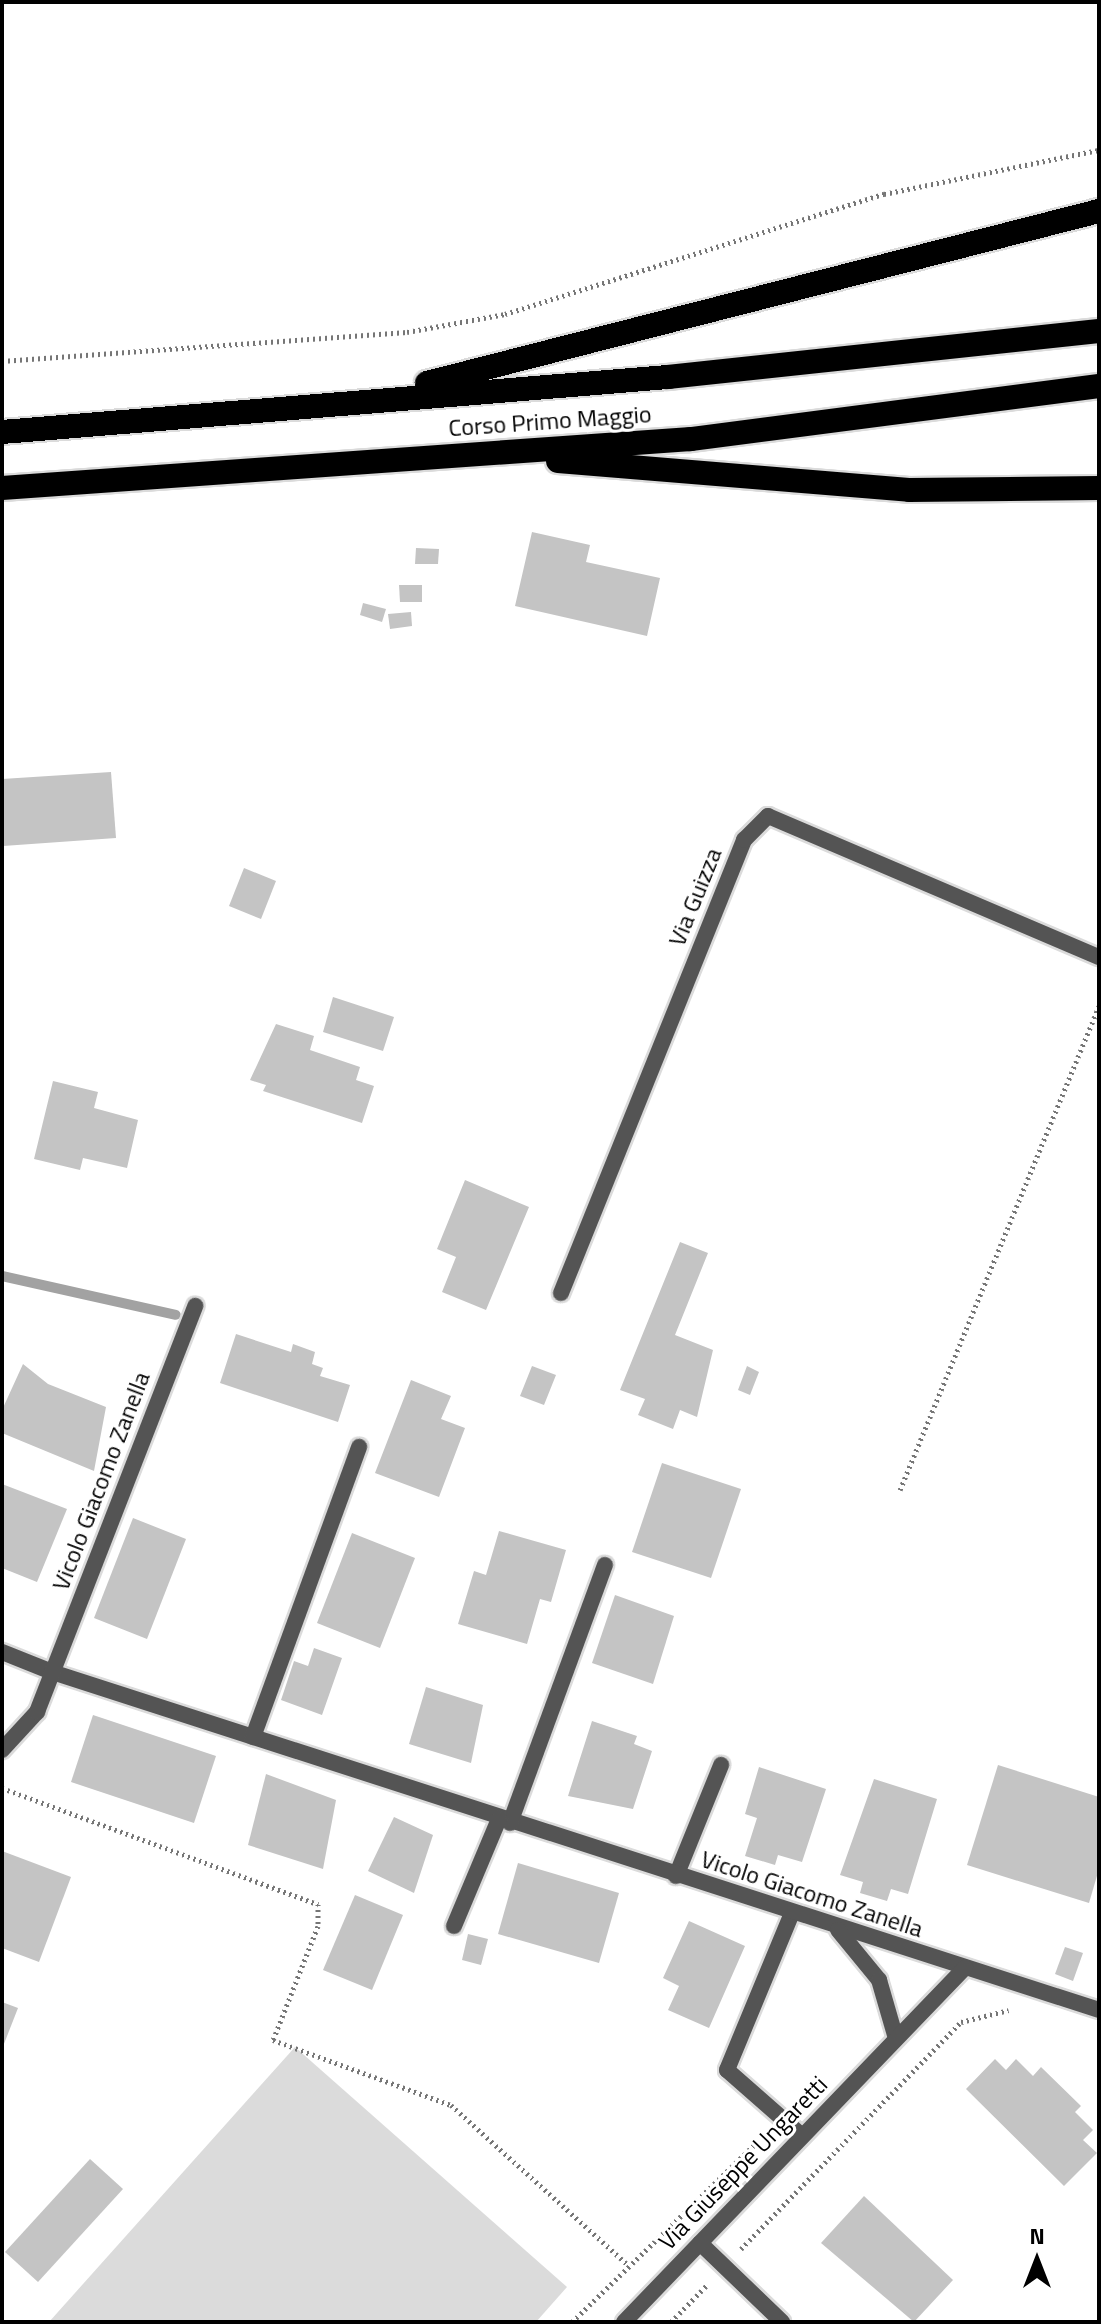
<!DOCTYPE html>
<style>
body{margin:0}
#map{position:relative;width:1101px;height:2324px;overflow:hidden;background:#fff;font-family:"Titillium Web",sans-serif}
div>[style]{position:absolute}
.green>*{inset:0;background:#dbdbdb}
.stream>*{height:10px;margin:-5px;padding:0 5px;transform-origin:5px;border-radius:5px;background:#a2a2a2}
.building>*{inset:0;background:#c4c4c4}
.path>*{height:5px;margin-top:-2.5px;transform-origin:0;background:repeating-linear-gradient(90deg,#767676 0 2px,transparent 0 6px)}
.roads{filter:drop-shadow(2px 0 #dbdbdb) drop-shadow(-2px 0 #dbdbdb) drop-shadow(0 2px #dbdbdb) drop-shadow(0 -2px #dbdbdb)}
.lane>*{height:16px;margin:-8px;padding:0 8px;transform-origin:8px;border-radius:8px;background:#545454}
.street>*{height:16px;margin:-8px;padding:0 8px;transform-origin:8px;border-radius:8px;background:#545454}
.highway>*{height:24px;margin:-12px;padding:0 12px;transform-origin:12px;border-radius:12px;background:#000}
span{translate:-50% -50%;white-space:nowrap;text-align:center;line-height:1.15;-webkit-text-stroke:6px #fff;paint-order:stroke}
.street-label{font-size:24px;color:#000}
.frame{position:absolute;inset:0;border:4px solid #000;pointer-events:none}
.north{position:absolute;left:997px;top:2220px;width:80px;height:80px;-webkit-text-stroke:6px #fff;paint-order:stroke;rotate:0deg;font-size:22px;font-weight:700;line-height:32px;text-align:center;color:#000}
.north::after{content:'';display:block;margin:auto;width:28px;height:36px;background:#000;clip-path:polygon(50% 0,100% 100%,50% 72%,0 100%)}
</style>
<div id="map">
<div class="green">
<div style="clip-path:polygon(295px 2047px,567px 2287px,536px 2322px,49px 2322px)"></div>
</div>
<div class="stream">
<div style="left:2px;top:1276px;width:178px;rotate:12.6deg"></div>
</div>
<div class="building">
<div style="clip-path:polygon(532px 532px,590px 545px,586px 562px,660px 578px,647px 636px,515px 606px)"></div>
<div style="clip-path:polygon(416px 548px,439px 549px,438px 564px,415px 564px)"></div>
<div style="clip-path:polygon(399px 585px,422px 585px,422px 602px,400px 602px)"></div>
<div style="clip-path:polygon(363px 603px,386px 609px,382px 622px,360px 615px)"></div>
<div style="clip-path:polygon(411px 612px,412px 626px,390px 629px,388px 614px)"></div>
<div style="clip-path:polygon(111px 772px,116px 838px,3px 846px,2px 779px)"></div>
<div style="clip-path:polygon(244px 868px,276px 881px,261px 919px,229px 906px)"></div>
<div style="clip-path:polygon(333px 997px,394px 1017px,383px 1051px,323px 1032px)"></div>
<div style="clip-path:polygon(276px 1024px,314px 1036px,310px 1050px,360px 1067px,356px 1080px,374px 1086px,362px 1123px,263px 1091px,266px 1085px,250px 1080px)"></div>
<div style="clip-path:polygon(53px 1081px,98px 1092px,94px 1108px,138px 1120px,127px 1168px,83px 1158px,80px 1170px,34px 1159px)"></div>
<div style="clip-path:polygon(465px 1180px,529px 1207px,486px 1310px,442px 1292px,456px 1257px,437px 1249px)"></div>
<div style="clip-path:polygon(680px 1242px,708px 1253px,675px 1335px,713px 1350px,697px 1417px,680px 1410px,673px 1429px,638px 1415px,645px 1399px,620px 1390px)"></div>
<div style="clip-path:polygon(236px 1334px,291px 1352px,293px 1344px,315px 1352px,312px 1364px,323px 1368px,320px 1376px,350px 1385px,338px 1422px,220px 1383px)"></div>
<div style="clip-path:polygon(23px 1364px,48px 1384px,106px 1407px,94px 1471px,2px 1433px,2px 1410px)"></div>
<div style="clip-path:polygon(532px 1366px,556px 1375px,544px 1405px,520px 1396px)"></div>
<div style="clip-path:polygon(747px 1366px,759px 1372px,750px 1395px,738px 1390px)"></div>
<div style="clip-path:polygon(411px 1380px,451px 1396px,441px 1419px,465px 1428px,439px 1497px,375px 1473px)"></div>
<div style="clip-path:polygon(662px 1463px,741px 1489px,711px 1578px,632px 1552px)"></div>
<div style="clip-path:polygon(2px 1484px,67px 1509px,37px 1582px,2px 1568px)"></div>
<div style="clip-path:polygon(133px 1518px,186px 1539px,147px 1639px,94px 1618px)"></div>
<div style="clip-path:polygon(499px 1531px,566px 1550px,551px 1602px,540px 1599px,527px 1644px,458px 1624px,474px 1571px,486px 1575px)"></div>
<div style="clip-path:polygon(352px 1533px,415px 1558px,380px 1648px,317px 1623px)"></div>
<div style="clip-path:polygon(615px 1595px,674px 1616px,653px 1684px,592px 1663px)"></div>
<div style="clip-path:polygon(314px 1648px,342px 1658px,322px 1715px,281px 1700px,294px 1661px,308px 1666px)"></div>
<div style="clip-path:polygon(426px 1687px,483px 1705px,471px 1763px,409px 1744px)"></div>
<div style="clip-path:polygon(93px 1715px,216px 1756px,194px 1823px,71px 1782px)"></div>
<div style="clip-path:polygon(592px 1721px,637px 1736px,634px 1744px,652px 1751px,633px 1809px,568px 1796px)"></div>
<div style="clip-path:polygon(998px 1765px,1099px 1797px,1099px 1869px,1089px 1903px,967px 1865px)"></div>
<div style="clip-path:polygon(759px 1767px,826px 1789px,802px 1862px,778px 1855px,775px 1865px,745px 1856px,757px 1818px,745px 1814px)"></div>
<div style="clip-path:polygon(266px 1774px,336px 1800px,323px 1869px,248px 1845px)"></div>
<div style="clip-path:polygon(874px 1779px,937px 1799px,908px 1894px,891px 1889px,887px 1901px,860px 1893px,863px 1882px,840px 1875px)"></div>
<div style="clip-path:polygon(394px 1817px,433px 1835px,414px 1893px,368px 1871px)"></div>
<div style="clip-path:polygon(2px 1851px,71px 1877px,39px 1962px,2px 1948px)"></div>
<div style="clip-path:polygon(518px 1863px,619px 1893px,599px 1963px,498px 1934px)"></div>
<div style="clip-path:polygon(355px 1895px,403px 1915px,372px 1990px,323px 1970px)"></div>
<div style="clip-path:polygon(689px 1921px,745px 1946px,709px 2028px,668px 2010px,679px 1986px,663px 1978px)"></div>
<div style="clip-path:polygon(468px 1934px,488px 1939px,481px 1965px,462px 1960px)"></div>
<div style="clip-path:polygon(1065px 1947px,1083px 1953px,1073px 1981px,1055px 1974px)"></div>
<div style="clip-path:polygon(2px 2002px,18px 2008px,2px 2049px)"></div>
<div style="clip-path:polygon(995px 2059px,1006px 2070px,1016px 2059px,1033px 2076px,1041px 2067px,1081px 2106px,1075px 2112px,1093px 2130px,1083px 2140px,1097px 2153px,1064px 2186px,966px 2089px)"></div>
<div style="clip-path:polygon(90px 2159px,123px 2189px,38px 2282px,5px 2252px)"></div>
<div style="clip-path:polygon(864px 2196px,953px 2280px,914px 2322px,821px 2243px)"></div>
</div>
<div class="path">
<div style="left:2px;top:361px;width:406px;rotate:-4.1deg"></div>
<div style="left:407px;top:332px;width:100px;rotate:-10.4deg"></div>
<div style="left:505px;top:314px;width:398px;rotate:-17.6deg"></div>
<div style="left:884px;top:194px;width:219px;rotate:-11.6deg"></div>
<div style="left:900px;top:1490px;width:523px;rotate:-67.65deg"></div>
<div style="left:2px;top:1788px;width:337px;rotate:20.2deg"></div>
<div style="left:318px;top:1904px;width:22px;rotate:90deg"></div>
<div style="left:318px;top:1926px;width:123px;rotate:111.5deg"></div>
<div style="left:273px;top:2040px;width:189px;rotate:20.1deg"></div>
<div style="left:451px;top:2105px;width:240px;rotate:42.1deg"></div>
<div style="left:741px;top:2249px;width:316px;rotate:-45.9deg"></div>
<div style="left:961px;top:2022px;width:49px;rotate:-14deg"></div>
<div style="left:572px;top:2322px;width:262px;rotate:-44.2deg"></div>
<div style="left:671px;top:2322px;width:52px;rotate:-45.8deg"></div>
</div>
<div class="roads">
<div class="lane">
<div style="left:2px;top:1652px;width:54px;rotate:21.8deg"></div>
<div style="left:676px;top:1876px;width:120px;rotate:-67.9deg"></div>
<div style="left:792px;top:1913px;width:170px;rotate:112.5deg"></div>
<div style="left:727px;top:2070px;width:100px;rotate:41.3deg"></div>
</div>
<div class="street">
<div style="left:561px;top:1293px;width:489px;rotate:-68deg"></div>
<div style="left:744px;top:840px;width:34px;rotate:-45deg"></div>
<div style="left:768px;top:816px;width:360px;rotate:23.1deg"></div>
<div style="left:52px;top:1672px;width:1100px;rotate:17.89deg"></div>
<div style="left:253px;top:1737px;width:309px;rotate:-69.9deg"></div>
<div style="left:2px;top:1750px;width:52px;rotate:-47.4deg"></div>
<div style="left:37px;top:1712px;width:436px;rotate:-68.7deg"></div>
<div style="left:510px;top:1823px;width:275px;rotate:-69.8deg"></div>
<div style="left:454px;top:1926px;width:116px;rotate:-67.2deg"></div>
<div style="left:838px;top:1930px;width:65px;rotate:50.6deg"></div>
<div style="left:879px;top:1980px;width:57px;rotate:73.8deg"></div>
<div style="left:700px;top:2243px;width:114px;rotate:43.9deg"></div>
<div style="left:624px;top:2322px;width:492px;rotate:-46.1deg"></div>
</div>
<div class="highway">
<div style="left:427px;top:383px;width:694px;rotate:-14.36deg"></div>
<div style="left:2px;top:432px;width:668px;rotate:-4.72deg"></div>
<div style="left:668px;top:377px;width:433px;rotate:-6.1deg"></div>
<div style="left:558px;top:461px;width:352px;rotate:4.7deg"></div>
<div style="left:909px;top:490px;width:190px;rotate:-0.6deg"></div>
<div style="left:2px;top:488px;width:691px;rotate:-4.07deg"></div>
<div style="left:691px;top:439px;width:411px;rotate:-7.4deg"></div>
</div>
</div>
<div class="street-label">
<span style="left:550px;top:421px;rotate:-4deg">Corso Primo Maggio</span>
<span style="left:695px;top:897px;rotate:-68deg">Via Guizza</span>
<span style="left:101px;top:1481px;rotate:-69deg">Vicolo Giacomo Zanella</span>
<span style="left:812px;top:1894px;rotate:18deg">Vicolo Giacomo Zanella</span>
<span style="left:743px;top:2163px;rotate:-46deg">Via Giuseppe Ungaretti</span>
</div>
<div class="frame"></div>
<div class="north">N</div>
</div>
